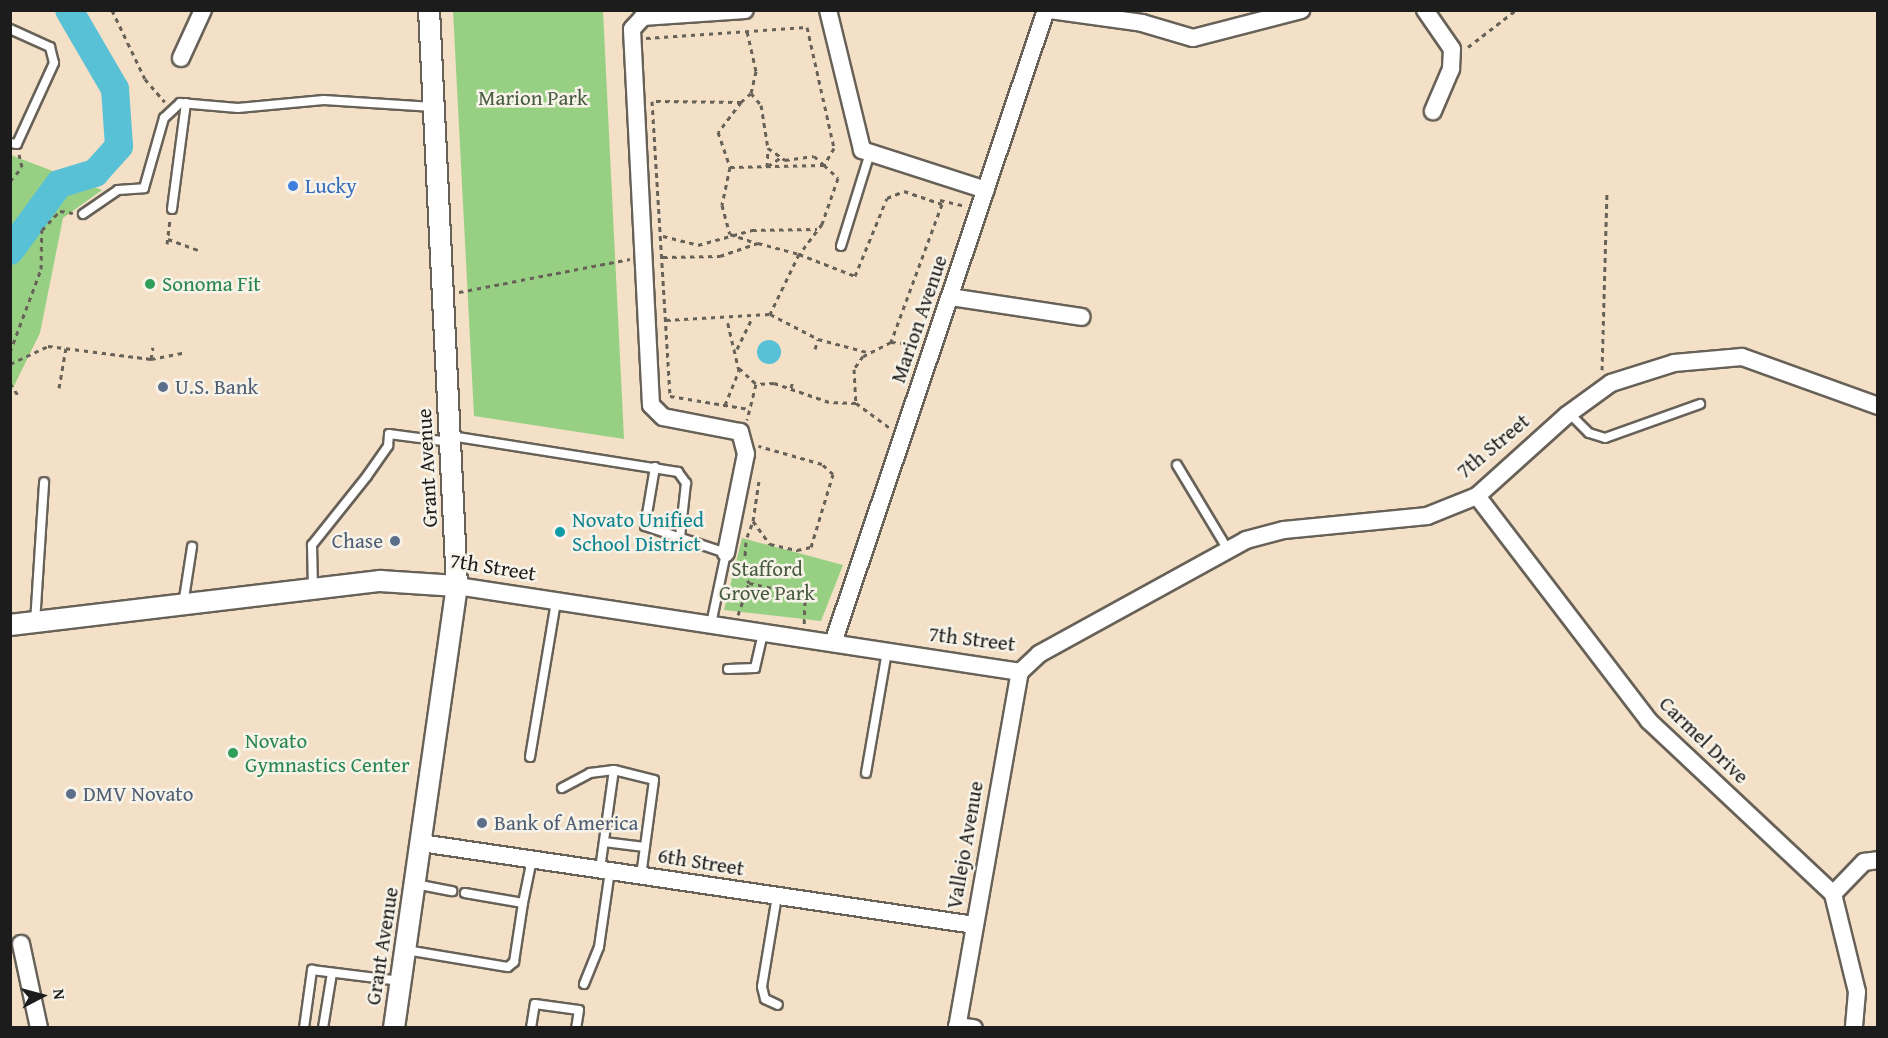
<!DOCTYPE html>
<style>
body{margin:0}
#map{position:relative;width:1888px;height:1038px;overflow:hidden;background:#f3e0c6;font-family:"Gentium Book Plus",serif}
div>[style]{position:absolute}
.green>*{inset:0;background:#98d083}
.water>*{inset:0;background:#59c1d6}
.round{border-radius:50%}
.river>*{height:28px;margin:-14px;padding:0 14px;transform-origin:14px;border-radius:14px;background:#59c1d6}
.path>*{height:3px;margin-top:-1.5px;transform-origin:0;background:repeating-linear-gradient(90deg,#676158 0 4.5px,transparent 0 9px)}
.roads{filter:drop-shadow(2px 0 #676158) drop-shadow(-2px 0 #676158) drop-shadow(0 2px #676158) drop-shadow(0 -2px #676158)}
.service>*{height:8px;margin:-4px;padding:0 4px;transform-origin:4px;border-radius:4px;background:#fff}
.minor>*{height:16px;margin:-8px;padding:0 8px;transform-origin:8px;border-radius:8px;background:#fff}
.tertiary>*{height:20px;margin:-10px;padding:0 10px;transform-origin:10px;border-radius:10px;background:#fff}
.dots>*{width:16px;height:16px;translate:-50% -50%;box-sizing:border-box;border:3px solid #f7f3e8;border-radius:50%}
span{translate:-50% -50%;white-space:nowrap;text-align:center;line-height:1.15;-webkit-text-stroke:5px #f7f3e8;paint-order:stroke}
.park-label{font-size:21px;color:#475b40}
.shop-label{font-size:21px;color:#366cbe}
.left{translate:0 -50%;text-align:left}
.leisure-label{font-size:21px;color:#27864d}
.street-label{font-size:21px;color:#1c1c1c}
.service-label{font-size:21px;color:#4e5e75}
.right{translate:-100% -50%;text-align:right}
.culture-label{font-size:21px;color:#0d838f}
.frame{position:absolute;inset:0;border:12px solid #1c1c1c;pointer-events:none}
.north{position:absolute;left:12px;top:966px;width:60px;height:60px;-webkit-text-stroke:4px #f7f3e8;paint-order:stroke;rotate:84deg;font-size:16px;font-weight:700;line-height:24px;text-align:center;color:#1c1c1c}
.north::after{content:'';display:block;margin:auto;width:21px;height:27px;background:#1c1c1c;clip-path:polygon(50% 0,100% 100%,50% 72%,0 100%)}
</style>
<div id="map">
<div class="green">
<div style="clip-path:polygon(453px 11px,603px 11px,624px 439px,474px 416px)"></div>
<div style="clip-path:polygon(11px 155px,102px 190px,63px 218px,40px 333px,11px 392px)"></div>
<div style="clip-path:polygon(742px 538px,843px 565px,821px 621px,724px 610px)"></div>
</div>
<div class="water">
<div class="round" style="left:757px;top:340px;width:24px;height:24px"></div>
</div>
<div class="river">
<div style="left:10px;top:251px;width:83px;rotate:-53.8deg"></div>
<div style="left:59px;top:184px;width:38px;rotate:-17deg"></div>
<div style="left:95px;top:173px;width:36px;rotate:-48deg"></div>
<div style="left:119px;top:146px;width:57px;rotate:-94deg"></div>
<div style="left:115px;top:89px;width:91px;rotate:-120.2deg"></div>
</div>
<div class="path">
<div style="left:112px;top:10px;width:76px;rotate:64.4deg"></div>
<div style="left:145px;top:79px;width:30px;rotate:49deg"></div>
<div style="left:646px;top:38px;width:161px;rotate:-3.9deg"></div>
<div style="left:807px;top:27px;width:124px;rotate:77.4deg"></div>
<div style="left:834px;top:148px;width:20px;rotate:120deg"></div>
<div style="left:824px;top:165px;width:19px;rotate:43deg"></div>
<div style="left:838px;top:178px;width:49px;rotate:109.2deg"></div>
<div style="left:822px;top:224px;width:38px;rotate:127deg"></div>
<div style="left:799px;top:254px;width:60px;rotate:21.4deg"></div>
<div style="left:855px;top:276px;width:84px;rotate:-67.7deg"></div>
<div style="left:887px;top:198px;width:18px;rotate:-22deg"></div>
<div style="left:904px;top:191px;width:40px;rotate:18.9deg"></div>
<div style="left:942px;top:204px;width:147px;rotate:110.3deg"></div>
<div style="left:891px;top:342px;width:31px;rotate:153deg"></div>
<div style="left:863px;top:356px;width:16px;rotate:125deg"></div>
<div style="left:854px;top:369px;width:34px;rotate:87deg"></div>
<div style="left:856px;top:403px;width:27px;rotate:-178deg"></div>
<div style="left:829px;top:402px;width:58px;rotate:-160.9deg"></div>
<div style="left:774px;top:383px;width:18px;rotate:177deg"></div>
<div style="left:756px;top:384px;width:37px;rotate:104deg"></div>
<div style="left:1468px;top:47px;width:61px;rotate:-37.6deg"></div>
<div style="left:751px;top:93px;width:16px;rotate:50deg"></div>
<div style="left:761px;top:105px;width:44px;rotate:80.8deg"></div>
<div style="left:768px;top:148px;width:21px;rotate:35deg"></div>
<div style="left:785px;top:160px;width:29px;rotate:-8deg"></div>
<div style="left:814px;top:156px;width:13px;rotate:42deg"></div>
<div style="left:652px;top:101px;width:296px;rotate:86.5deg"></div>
<div style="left:670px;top:396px;width:80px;rotate:9.3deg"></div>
<div style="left:656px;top:101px;width:85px;rotate:0.7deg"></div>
<div style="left:741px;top:102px;width:13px;rotate:-42deg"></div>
<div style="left:751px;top:93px;width:23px;rotate:-77deg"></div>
<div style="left:756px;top:71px;width:41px;rotate:-102.7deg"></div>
<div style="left:741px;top:102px;width:38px;rotate:127deg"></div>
<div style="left:718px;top:132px;width:37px;rotate:71deg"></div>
<div style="left:730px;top:167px;width:39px;rotate:102deg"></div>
<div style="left:722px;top:205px;width:30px;rotate:75deg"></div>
<div style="left:730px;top:234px;width:28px;rotate:19deg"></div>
<div style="left:768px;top:166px;width:14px;rotate:-34deg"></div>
<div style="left:730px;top:167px;width:94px;rotate:-1.2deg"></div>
<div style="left:767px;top:167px;width:19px;rotate:-87deg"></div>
<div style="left:10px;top:181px;width:18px;rotate:-49deg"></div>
<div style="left:22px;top:167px;width:13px;rotate:-103deg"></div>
<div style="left:940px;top:200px;width:26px;rotate:13deg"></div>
<div style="left:663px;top:236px;width:36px;rotate:14deg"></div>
<div style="left:698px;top:245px;width:56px;rotate:-15.5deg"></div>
<div style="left:752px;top:230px;width:65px;rotate:-0.9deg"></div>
<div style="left:168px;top:239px;width:33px;rotate:20deg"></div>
<div style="left:167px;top:244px;width:25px;rotate:-83deg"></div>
<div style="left:663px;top:257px;width:57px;rotate:-1deg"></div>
<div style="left:720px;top:256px;width:40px;rotate:-18.9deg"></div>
<div style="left:758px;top:243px;width:42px;rotate:15deg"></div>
<div style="left:799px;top:254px;width:67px;rotate:115.8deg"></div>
<div style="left:459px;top:292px;width:174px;rotate:-10.9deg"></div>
<div style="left:666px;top:320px;width:104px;rotate:-3.3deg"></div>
<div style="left:770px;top:314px;width:54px;rotate:27.5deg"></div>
<div style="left:818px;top:339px;width:51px;rotate:14.9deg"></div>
<div style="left:891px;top:342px;width:25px;rotate:5deg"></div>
<div style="left:737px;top:349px;width:32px;rotate:-64deg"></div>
<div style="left:815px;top:349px;width:10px;rotate:-73deg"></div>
<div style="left:10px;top:352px;width:89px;rotate:-69.5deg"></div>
<div style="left:41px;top:269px;width:39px;rotate:-89deg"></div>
<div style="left:42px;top:230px;width:26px;rotate:-47deg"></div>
<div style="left:60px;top:211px;width:13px;rotate:9deg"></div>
<div style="left:151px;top:359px;width:12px;rotate:-81deg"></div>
<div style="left:10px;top:364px;width:42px;rotate:-25.3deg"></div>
<div style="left:48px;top:346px;width:104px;rotate:7.2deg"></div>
<div style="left:151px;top:359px;width:33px;rotate:-11deg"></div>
<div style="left:739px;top:368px;width:23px;rotate:43deg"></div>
<div style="left:1602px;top:370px;width:178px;rotate:-88.4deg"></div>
<div style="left:10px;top:383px;width:17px;rotate:57deg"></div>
<div style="left:59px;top:388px;width:41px;rotate:-80.1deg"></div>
<div style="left:791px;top:388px;width:8px;rotate:-76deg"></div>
<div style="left:856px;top:403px;width:42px;rotate:36.3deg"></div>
<div style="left:725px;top:405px;width:37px;rotate:-68deg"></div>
<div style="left:739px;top:371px;width:52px;rotate:-103.2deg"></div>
<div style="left:753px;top:521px;width:40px;rotate:-81.5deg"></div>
<div style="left:747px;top:537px;width:17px;rotate:-69deg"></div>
<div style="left:753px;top:521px;width:29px;rotate:54deg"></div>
<div style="left:770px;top:544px;width:28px;rotate:13deg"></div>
<div style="left:797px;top:550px;width:14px;rotate:-12deg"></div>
<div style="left:811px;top:547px;width:76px;rotate:-73.2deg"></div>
<div style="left:833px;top:474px;width:15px;rotate:-138deg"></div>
<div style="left:822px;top:464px;width:66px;rotate:-164.1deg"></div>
<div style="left:746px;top:542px;width:30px;rotate:94deg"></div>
<div style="left:744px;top:572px;width:12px;rotate:66deg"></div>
<div style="left:749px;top:583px;width:40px;rotate:12deg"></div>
<div style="left:788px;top:591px;width:20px;rotate:30deg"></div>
<div style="left:805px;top:601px;width:24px;rotate:92deg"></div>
<div style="left:805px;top:601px;width:9px;rotate:-77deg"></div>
<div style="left:738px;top:615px;width:34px;rotate:-71deg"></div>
</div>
<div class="roads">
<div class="service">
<div style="left:10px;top:29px;width:44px;rotate:24.2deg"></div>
<div style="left:50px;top:47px;width:16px;rotate:76deg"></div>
<div style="left:54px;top:63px;width:89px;rotate:114.6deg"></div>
<div style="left:17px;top:144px;width:7px;rotate:-172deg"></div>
<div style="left:172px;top:209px;width:107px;rotate:-82.5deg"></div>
<div style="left:83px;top:214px;width:42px;rotate:-34.4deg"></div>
<div style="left:118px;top:190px;width:26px;rotate:-4deg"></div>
<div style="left:144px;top:188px;width:73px;rotate:-74.1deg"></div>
<div style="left:164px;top:118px;width:22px;rotate:-43deg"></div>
<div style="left:180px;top:103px;width:58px;rotate:4.9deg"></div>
<div style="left:238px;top:108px;width:86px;rotate:-5.3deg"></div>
<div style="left:324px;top:100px;width:109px;rotate:3.7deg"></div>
<div style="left:841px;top:246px;width:97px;rotate:-72.7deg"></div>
<div style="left:1569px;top:413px;width:28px;rotate:45deg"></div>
<div style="left:1589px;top:433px;width:17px;rotate:17deg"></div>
<div style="left:1605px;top:438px;width:101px;rotate:-19.7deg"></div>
<div style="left:451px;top:436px;width:230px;rotate:9deg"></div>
<div style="left:678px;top:472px;width:14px;rotate:54deg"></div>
<div style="left:686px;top:483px;width:54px;rotate:96.3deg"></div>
<div style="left:1177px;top:465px;width:99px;rotate:59deg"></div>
<div style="left:655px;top:467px;width:60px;rotate:99.6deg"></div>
<div style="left:645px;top:526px;width:85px;rotate:18.4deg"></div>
<div style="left:726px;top:553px;width:73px;rotate:101.9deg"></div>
<div style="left:313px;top:589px;width:44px;rotate:-91.3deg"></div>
<div style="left:312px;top:545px;width:88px;rotate:-51.4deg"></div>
<div style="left:367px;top:476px;width:37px;rotate:-55deg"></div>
<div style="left:388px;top:446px;width:12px;rotate:-85deg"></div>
<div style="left:389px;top:434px;width:62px;rotate:7.5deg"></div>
<div style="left:183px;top:605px;width:59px;rotate:-81.2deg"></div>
<div style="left:35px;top:623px;width:141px;rotate:-86.3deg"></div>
<div style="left:728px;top:669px;width:27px;rotate:-2deg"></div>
<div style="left:755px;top:668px;width:37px;rotate:-77deg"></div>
<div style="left:530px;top:757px;width:158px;rotate:-80.5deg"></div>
<div style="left:866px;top:773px;width:124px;rotate:-80.2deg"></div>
<div style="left:562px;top:788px;width:32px;rotate:-28deg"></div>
<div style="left:590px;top:773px;width:24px;rotate:-7deg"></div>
<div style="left:614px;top:770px;width:41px;rotate:14deg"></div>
<div style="left:654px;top:780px;width:97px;rotate:97.7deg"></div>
<div style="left:604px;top:842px;width:41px;rotate:7deg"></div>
<div style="left:600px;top:869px;width:100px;rotate:-82deg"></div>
<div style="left:415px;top:884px;width:38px;rotate:11deg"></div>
<div style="left:777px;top:896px;width:92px;rotate:99.4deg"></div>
<div style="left:762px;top:987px;width:12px;rotate:76deg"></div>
<div style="left:765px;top:999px;width:14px;rotate:25deg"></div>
<div style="left:523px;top:903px;width:45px;rotate:-78.4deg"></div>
<div style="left:406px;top:950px;width:103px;rotate:9.5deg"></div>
<div style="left:508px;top:967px;width:8px;rotate:-40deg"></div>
<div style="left:514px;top:962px;width:60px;rotate:-81.3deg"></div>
<div style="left:523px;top:903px;width:59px;rotate:-170.2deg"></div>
<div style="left:584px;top:984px;width:40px;rotate:-68deg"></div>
<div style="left:599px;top:947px;width:77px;rotate:-81.8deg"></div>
<div style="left:304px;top:1028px;width:59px;rotate:-82.1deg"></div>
<div style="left:312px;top:970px;width:89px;rotate:7.1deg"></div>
<div style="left:323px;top:1028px;width:56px;rotate:-80.7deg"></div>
<div style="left:531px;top:1028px;width:24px;rotate:-81deg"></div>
<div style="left:535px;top:1004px;width:44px;rotate:7.8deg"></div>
<div style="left:579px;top:1010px;width:18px;rotate:99deg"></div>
</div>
<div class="minor">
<div style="left:828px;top:10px;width:144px;rotate:76.3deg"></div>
<div style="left:862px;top:150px;width:130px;rotate:17.9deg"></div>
<div style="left:1050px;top:10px;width:93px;rotate:8deg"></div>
<div style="left:1142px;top:23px;width:53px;rotate:16.4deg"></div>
<div style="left:1193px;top:38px;width:112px;rotate:-14.5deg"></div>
<div style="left:1425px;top:10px;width:47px;rotate:55.3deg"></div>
<div style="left:1452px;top:49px;width:20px;rotate:93deg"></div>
<div style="left:1451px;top:69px;width:46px;rotate:113.2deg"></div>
<div style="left:181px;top:58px;width:53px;rotate:-65.4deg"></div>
<div style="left:951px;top:297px;width:132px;rotate:8.7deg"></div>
<div style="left:1477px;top:496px;width:283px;rotate:52.6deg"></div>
<div style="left:1649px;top:721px;width:253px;rotate:43.2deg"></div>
<div style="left:1833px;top:894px;width:101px;rotate:76.2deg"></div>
<div style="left:1857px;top:992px;width:36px;rotate:95deg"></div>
<div style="left:726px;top:553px;width:101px;rotate:-78.6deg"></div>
<div style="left:746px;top:454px;width:23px;rotate:-105deg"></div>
<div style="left:740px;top:432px;width:78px;rotate:-169deg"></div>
<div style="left:663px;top:417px;width:17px;rotate:-135deg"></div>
<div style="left:651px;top:405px;width:376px;rotate:-92.9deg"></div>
<div style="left:632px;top:29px;width:16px;rotate:-47deg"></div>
<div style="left:643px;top:17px;width:102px;rotate:-3.9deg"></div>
<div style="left:457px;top:586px;width:570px;rotate:8.68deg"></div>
<div style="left:1020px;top:672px;width:26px;rotate:-43deg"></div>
<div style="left:1039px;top:654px;width:236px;rotate:-28.8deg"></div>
<div style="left:1246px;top:540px;width:39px;rotate:-15deg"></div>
<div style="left:1284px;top:530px;width:144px;rotate:-5.6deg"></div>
<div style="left:1427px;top:516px;width:54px;rotate:-21.8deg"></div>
<div style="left:1477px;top:496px;width:121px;rotate:-42deg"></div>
<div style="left:1567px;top:415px;width:54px;rotate:-36deg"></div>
<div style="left:1611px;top:383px;width:66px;rotate:-17.6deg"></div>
<div style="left:1674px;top:363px;width:68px;rotate:-5deg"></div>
<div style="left:1742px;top:357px;width:145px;rotate:19.8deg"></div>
<div style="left:833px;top:643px;width:668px;rotate:-71.4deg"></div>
<div style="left:421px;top:843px;width:559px;rotate:8.43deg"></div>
<div style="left:1833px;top:894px;width:45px;rotate:-45.9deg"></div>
<div style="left:1864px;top:862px;width:14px;rotate:-8deg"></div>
<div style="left:21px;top:944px;width:86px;rotate:77.9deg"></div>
<div style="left:957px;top:1026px;width:17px;rotate:7deg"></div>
<div style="left:957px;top:1028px;width:362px;rotate:-80deg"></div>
</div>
<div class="tertiary">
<div style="left:10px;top:625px;width:373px;rotate:-6.8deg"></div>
<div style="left:380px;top:581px;width:77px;rotate:3.7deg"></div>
<div style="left:394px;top:1028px;width:446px;rotate:-81.9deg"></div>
<div style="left:457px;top:586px;width:577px;rotate:-92.78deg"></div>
</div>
</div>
<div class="dots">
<div style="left:293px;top:186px;background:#3f7fe0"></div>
<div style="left:150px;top:284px;background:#2e9e5b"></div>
<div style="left:163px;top:387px;background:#5c6f8a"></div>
<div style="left:560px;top:532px;background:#0f9aa8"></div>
<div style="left:395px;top:541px;background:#5c6f8a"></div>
<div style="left:233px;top:753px;background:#2e9e5b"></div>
<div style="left:71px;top:794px;background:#5c6f8a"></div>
<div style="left:482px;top:823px;background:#5c6f8a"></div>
</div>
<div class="park-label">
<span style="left:533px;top:98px">Marion Park</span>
<span style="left:767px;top:581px">Stafford<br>Grove Park</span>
</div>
<div class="shop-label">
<span class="left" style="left:305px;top:186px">Lucky</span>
</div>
<div class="leisure-label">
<span class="left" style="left:162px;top:284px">Sonoma Fit</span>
<span class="left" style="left:245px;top:753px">Novato<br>Gymnastics Center</span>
</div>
<div class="street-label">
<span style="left:919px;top:319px;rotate:-71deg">Marion Avenue</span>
<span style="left:1493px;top:446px;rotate:-40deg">7th Street</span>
<span style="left:427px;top:468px;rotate:-93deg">Grant Avenue</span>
<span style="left:493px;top:567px;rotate:9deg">7th Street</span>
<span style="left:972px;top:639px;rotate:7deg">7th Street</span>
<span style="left:1704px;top:740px;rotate:44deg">Carmel Drive</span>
<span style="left:965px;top:845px;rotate:-80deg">Vallejo Avenue</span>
<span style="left:701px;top:862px;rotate:9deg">6th Street</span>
<span style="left:382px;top:946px;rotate:-81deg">Grant Avenue</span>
</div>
<div class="service-label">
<span class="left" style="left:175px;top:387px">U.S. Bank</span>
<span class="right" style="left:383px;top:541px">Chase</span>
<span class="left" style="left:83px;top:794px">DMV Novato</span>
<span class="left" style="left:494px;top:823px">Bank of America</span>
</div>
<div class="culture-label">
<span class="left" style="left:572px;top:532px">Novato Unified<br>School District</span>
</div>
<div class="frame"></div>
<div class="north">N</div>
</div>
